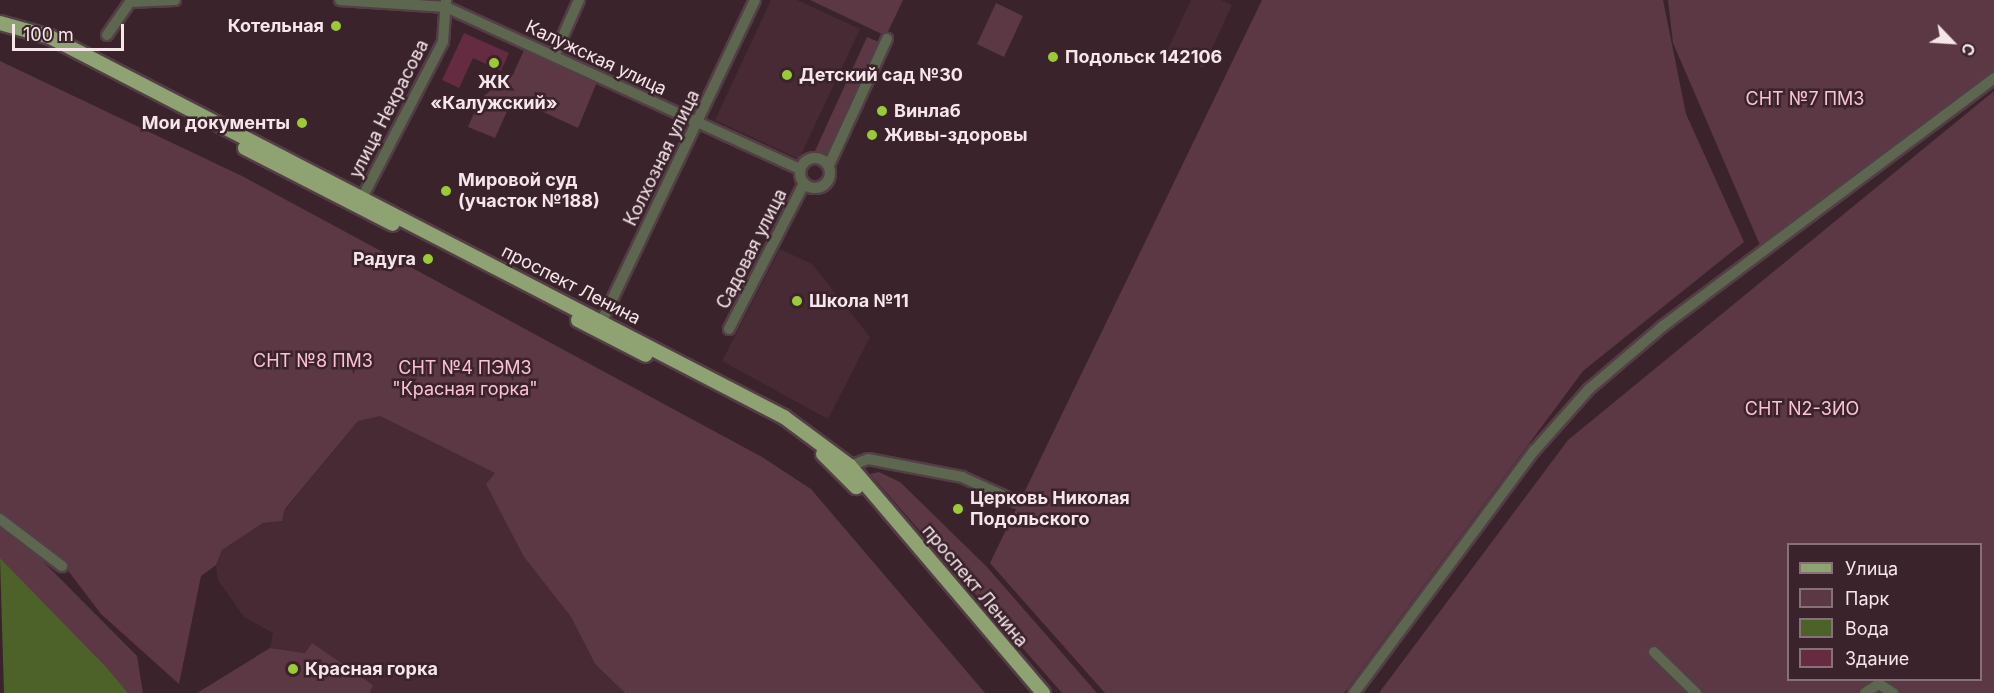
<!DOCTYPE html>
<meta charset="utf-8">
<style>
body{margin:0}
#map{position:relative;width:1994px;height:693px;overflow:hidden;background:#3a232b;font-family:Inter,sans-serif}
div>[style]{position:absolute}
.built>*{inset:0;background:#482a35}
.green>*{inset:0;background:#5c3744}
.water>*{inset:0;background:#4c6229}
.building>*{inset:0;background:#642b41}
.roads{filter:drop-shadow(2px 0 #543e46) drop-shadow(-2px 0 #543e46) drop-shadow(0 2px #543e46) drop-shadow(0 -2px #543e46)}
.minor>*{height:10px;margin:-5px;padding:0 5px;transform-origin:5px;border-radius:5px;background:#5d674f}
.minor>.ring{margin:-5px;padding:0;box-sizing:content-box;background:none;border:10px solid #5d674f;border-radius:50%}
.major>*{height:14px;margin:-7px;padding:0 7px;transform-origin:7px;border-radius:7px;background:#8ea371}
.dots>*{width:16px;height:16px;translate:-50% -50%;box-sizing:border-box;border:3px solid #3a232b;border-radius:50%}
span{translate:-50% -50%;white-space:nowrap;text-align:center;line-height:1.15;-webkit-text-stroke:5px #3a232b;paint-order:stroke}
.poi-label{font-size:18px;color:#f6e6ea;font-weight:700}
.right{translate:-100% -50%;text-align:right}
.left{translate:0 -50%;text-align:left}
.street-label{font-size:18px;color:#f6e6ea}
.park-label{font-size:18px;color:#fbc1d4}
.legend{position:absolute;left:1787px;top:543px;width:195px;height:138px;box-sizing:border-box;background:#3a232b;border:2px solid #857177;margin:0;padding:8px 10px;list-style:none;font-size:18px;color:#f6e6ea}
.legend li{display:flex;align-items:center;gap:12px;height:30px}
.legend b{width:30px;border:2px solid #857177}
.north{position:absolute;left:1922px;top:12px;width:60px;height:60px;-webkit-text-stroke:4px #3a232b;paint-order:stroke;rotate:115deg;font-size:16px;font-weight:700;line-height:24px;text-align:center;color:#f6e6ea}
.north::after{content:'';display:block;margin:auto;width:21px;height:27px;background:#f6e6ea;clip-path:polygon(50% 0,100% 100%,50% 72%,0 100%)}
.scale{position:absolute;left:12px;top:24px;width:112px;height:27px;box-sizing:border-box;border:3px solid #f6e6ea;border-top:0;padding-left:8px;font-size:18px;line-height:21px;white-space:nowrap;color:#f6e6ea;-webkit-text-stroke:4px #3a232b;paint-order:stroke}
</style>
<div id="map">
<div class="built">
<div style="clip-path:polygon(771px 0,797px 0,860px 29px,799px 159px,715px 120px)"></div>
<div style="clip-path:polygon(1191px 0,1221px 0,1232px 5px,1203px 68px,1167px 51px)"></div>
<div style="clip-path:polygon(780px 249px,812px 264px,870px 337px,828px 419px,722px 361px)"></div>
<div style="clip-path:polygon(368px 416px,380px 416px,495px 473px,524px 557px,571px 617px,595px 664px,625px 693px,370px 693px,373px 685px,312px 644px,306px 653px,270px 648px,273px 633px,244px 617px,218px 580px,216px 565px,222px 550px,263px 523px,282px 521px,285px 510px,358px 421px)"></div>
</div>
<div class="green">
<div style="clip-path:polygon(810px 0,903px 0,886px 36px)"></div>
<div style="clip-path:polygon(1262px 0,1663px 0,1686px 114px,1744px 242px,1583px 371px,1344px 693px,1105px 693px,990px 563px)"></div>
<div style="clip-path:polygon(1668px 0,1994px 0,1994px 75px,1763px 252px,1673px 43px)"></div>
<div style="clip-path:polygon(996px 3px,1023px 16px,1004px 57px,977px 44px)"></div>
<div style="clip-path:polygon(867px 37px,881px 43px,828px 159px,814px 153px)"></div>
<div style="clip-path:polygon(525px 48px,597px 82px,578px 128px,513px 98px,495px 138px,468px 127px,480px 99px,514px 72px)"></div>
<div style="clip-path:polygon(0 61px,244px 177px,762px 457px,811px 489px,985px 693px,625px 693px,595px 664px,571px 617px,524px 557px,486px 484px,495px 473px,380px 416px,358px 421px,285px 509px,282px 521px,263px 523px,222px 550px,216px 565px,201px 576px,179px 684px,101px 614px,60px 560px,0 514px)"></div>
<div style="clip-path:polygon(evenodd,1994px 91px,1994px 693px,1379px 693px,1568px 440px,1994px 91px,1788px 544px,1980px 544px,1980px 680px,1788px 680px,1788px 544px)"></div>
<div style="clip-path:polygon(879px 472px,900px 482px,986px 566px,1097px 693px,1062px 693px,870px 474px)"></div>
<div style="clip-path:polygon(0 518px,137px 656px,143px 693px,128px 693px,0 558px)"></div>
<div style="clip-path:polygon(312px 643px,373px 685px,370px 693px,197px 693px,270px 648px,305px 653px)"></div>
</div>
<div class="water">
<div style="clip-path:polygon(0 558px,105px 666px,128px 693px,4px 693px)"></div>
</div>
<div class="building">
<div style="clip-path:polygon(464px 33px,509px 53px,501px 71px,473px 58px,459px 88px,442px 80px)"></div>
</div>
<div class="roads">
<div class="minor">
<div style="left:340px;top:0;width:106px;rotate:3.8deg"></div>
<div style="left:446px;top:7px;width:389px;rotate:24.6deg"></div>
<div style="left:107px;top:35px;width:40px;rotate:-55.1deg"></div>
<div style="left:130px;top:2px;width:45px;rotate:-2.5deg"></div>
<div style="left:554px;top:56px;width:61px;rotate:-65.9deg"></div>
<div class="ring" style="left:800px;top:158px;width:20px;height:20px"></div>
<div style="left:829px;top:165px;width:139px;rotate:-65.3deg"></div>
<div style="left:362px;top:198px;width:176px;rotate:-62.6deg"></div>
<div style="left:443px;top:42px;width:42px;rotate:-85.9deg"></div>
<div style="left:599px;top:327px;width:362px;rotate:-64.5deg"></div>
<div style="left:729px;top:329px;width:163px;rotate:-62.7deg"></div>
<div style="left:850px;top:466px;width:19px;rotate:-21deg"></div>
<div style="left:868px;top:459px;width:96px;rotate:10.8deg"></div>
<div style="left:962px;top:477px;width:60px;rotate:24.4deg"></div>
<div style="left:0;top:519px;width:78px;rotate:37.2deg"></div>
<div style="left:1654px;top:652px;width:59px;rotate:44.3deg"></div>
<div style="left:1354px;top:693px;width:302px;rotate:-53.4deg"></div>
<div style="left:1534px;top:451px;width:83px;rotate:-48.4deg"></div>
<div style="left:1589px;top:389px;width:97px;rotate:-40.4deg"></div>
<div style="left:1663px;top:326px;width:414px;rotate:-36.8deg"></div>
<div style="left:1865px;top:693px;width:17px;rotate:-33deg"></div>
<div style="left:1879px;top:684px;width:17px;rotate:33deg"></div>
</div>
<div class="major">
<div style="left:0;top:23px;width:52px;rotate:15.6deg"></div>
<div style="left:50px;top:37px;width:827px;rotate:27.37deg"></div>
<div style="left:784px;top:417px;width:82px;rotate:36.6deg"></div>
<div style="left:850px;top:466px;width:298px;rotate:49.6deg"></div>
<div style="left:245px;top:148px;width:166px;rotate:27.2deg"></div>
<div style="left:578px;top:320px;width:76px;rotate:27.2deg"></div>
<div style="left:823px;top:454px;width:47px;rotate:45deg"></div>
</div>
</div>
<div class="dots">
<div style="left:336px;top:26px;background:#99cb36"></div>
<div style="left:1053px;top:57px;background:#99cb36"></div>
<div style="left:494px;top:63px;background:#99cb36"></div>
<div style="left:787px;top:75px;background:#99cb36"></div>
<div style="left:882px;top:111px;background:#99cb36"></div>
<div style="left:302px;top:123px;background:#99cb36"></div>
<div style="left:872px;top:135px;background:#99cb36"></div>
<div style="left:446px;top:191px;background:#99cb36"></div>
<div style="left:428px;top:259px;background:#99cb36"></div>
<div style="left:797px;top:301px;background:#99cb36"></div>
<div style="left:958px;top:509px;background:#99cb36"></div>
<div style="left:293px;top:669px;background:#99cb36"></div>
</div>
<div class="poi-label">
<span class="right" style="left:324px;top:26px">Котельная</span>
<span class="left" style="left:1065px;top:57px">Подольск 142106</span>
<span class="left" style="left:799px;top:75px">Детский сад №30</span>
<span style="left:494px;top:93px">ЖК<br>«Калужский»</span>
<span class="left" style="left:894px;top:111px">Винлаб</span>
<span class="right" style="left:290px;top:123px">Мои документы</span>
<span class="left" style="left:884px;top:135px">Живы-здоровы</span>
<span class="left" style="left:458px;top:191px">Мировой суд<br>(участок №188)</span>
<span class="right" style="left:416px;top:259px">Радуга</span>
<span class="left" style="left:809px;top:301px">Школа №11</span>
<span class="left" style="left:970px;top:509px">Церковь Николая<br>Подольского</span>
<span class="left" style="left:305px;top:669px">Красная горка</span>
</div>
<div class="street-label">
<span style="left:596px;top:58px;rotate:25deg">Калужская улица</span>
<span style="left:389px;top:109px;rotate:-63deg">улица Некрасова</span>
<span style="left:662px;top:158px;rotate:-64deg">Колхозная улица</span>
<span style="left:752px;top:249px;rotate:-63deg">Садовая улица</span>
<span style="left:571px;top:285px;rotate:27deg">проспект Ленина</span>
<span style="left:975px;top:586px;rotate:50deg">проспект Ленина</span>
</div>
<div class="park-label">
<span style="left:1805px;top:99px">СНТ №7 ПМЗ</span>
<span style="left:313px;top:361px">СНТ №8 ПМЗ</span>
<span style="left:465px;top:379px">СНТ №4 ПЭМЗ<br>"Красная горка"</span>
<span style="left:1802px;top:409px">СНТ N2-ЗИО</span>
</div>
<ul class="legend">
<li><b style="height:8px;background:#8ea371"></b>Улица</li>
<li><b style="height:16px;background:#5c3744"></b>Парк</li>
<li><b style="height:16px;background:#4c6229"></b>Вода</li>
<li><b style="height:16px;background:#642b41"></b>Здание</li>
</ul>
<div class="north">С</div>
<div class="scale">100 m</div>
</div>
